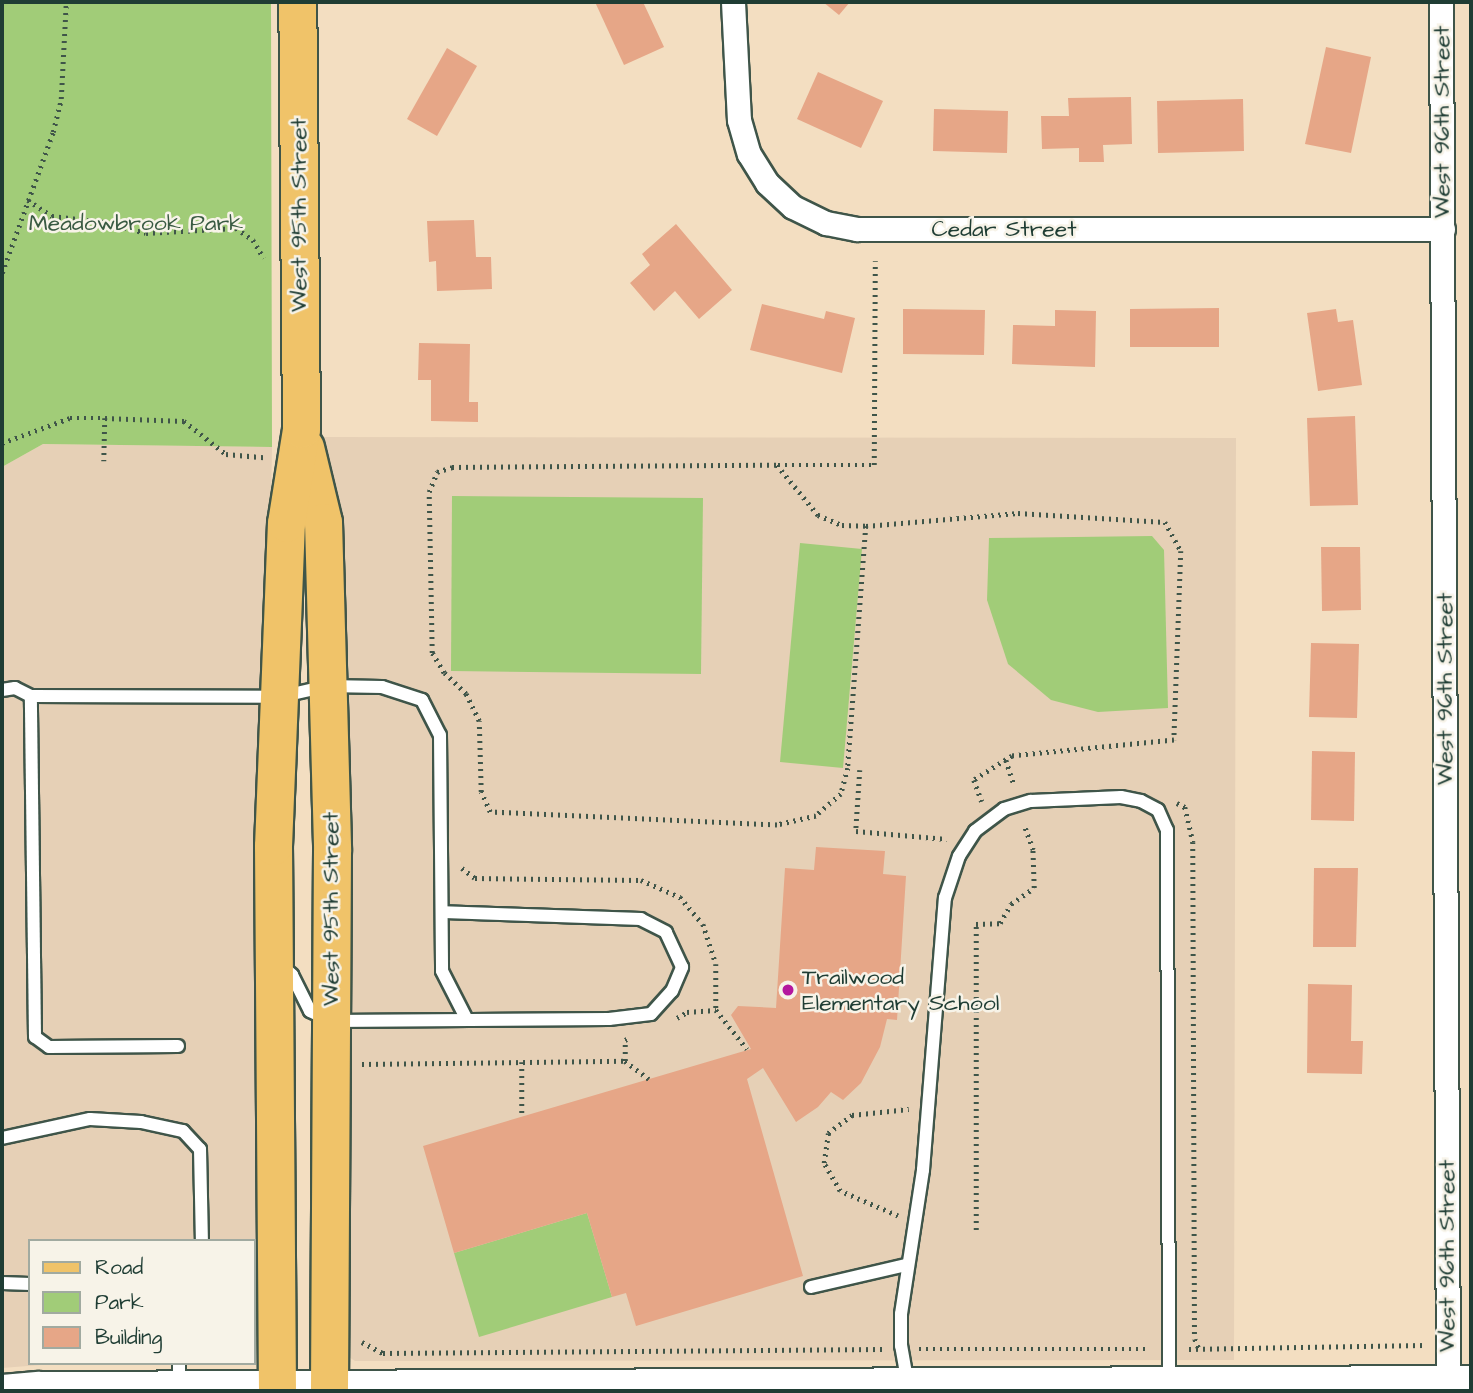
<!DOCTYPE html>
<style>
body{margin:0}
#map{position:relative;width:1473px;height:1393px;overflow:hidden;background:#f3dec1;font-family:"Architects Daughter",sans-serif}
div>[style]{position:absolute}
.built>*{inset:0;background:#e6d0b6}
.green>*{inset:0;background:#a1cc78}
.building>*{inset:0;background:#e6a687}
.path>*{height:4.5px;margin-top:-2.25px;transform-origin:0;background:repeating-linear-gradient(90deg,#3f5549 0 2px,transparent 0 7px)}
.roads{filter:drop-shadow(2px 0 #3f5549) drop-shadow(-2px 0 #3f5549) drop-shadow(0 2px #3f5549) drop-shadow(0 -2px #3f5549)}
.lane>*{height:12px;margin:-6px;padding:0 6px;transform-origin:6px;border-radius:6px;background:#fff}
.street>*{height:23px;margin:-11.5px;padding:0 11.5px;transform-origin:11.5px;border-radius:11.5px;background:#fff}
.primary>*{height:37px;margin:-18.5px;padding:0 18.5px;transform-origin:18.5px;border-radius:18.5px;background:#f0c369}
.dots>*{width:19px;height:19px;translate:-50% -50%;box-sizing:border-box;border:4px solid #f7f3e8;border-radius:50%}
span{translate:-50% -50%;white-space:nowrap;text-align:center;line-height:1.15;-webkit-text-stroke:5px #f7f3e8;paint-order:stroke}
.street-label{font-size:23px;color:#1f3d34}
.park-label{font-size:23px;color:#395a42}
.poi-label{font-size:23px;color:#1f3d34}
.left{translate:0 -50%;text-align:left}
.frame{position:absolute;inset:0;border:4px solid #1f3d34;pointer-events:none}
.legend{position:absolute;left:28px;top:1239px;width:228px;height:126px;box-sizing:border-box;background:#f7f3e8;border:2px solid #a1aaa0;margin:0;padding:9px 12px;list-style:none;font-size:21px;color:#1f3d34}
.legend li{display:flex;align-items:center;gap:14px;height:35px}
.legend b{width:35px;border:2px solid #a1aaa0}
</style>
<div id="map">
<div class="built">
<div style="clip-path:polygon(323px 437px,1236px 438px,1234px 1360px,355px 1361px,344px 1354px,340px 643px)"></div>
<div style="clip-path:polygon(43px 444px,272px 447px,270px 563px,257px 740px,257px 1334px,254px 1345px,254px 1241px,30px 1241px,30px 1363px,225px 1363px,53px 1364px,2px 1368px,2px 467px)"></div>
</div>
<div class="green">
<div style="clip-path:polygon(2px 2px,271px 2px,272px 447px,43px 444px,2px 467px)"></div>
<div style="clip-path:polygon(452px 496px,703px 498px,701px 674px,451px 671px)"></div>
<div style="clip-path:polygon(1152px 536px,1164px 550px,1168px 708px,1098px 712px,1051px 700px,1008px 664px,987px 600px,989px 538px)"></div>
<div style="clip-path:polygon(800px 543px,862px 549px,843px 768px,780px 762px)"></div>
<div style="clip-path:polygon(587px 1213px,612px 1297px,479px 1337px,454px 1253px)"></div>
</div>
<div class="building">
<div style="clip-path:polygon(595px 2px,643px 2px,664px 47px,624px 65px)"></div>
<div style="clip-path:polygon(823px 2px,850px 2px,839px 15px)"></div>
<div style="clip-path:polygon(1326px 47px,1371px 57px,1351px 153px,1305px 144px)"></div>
<div style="clip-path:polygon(447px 48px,477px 66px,437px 136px,407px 119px)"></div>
<div style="clip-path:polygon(818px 72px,883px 101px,861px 148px,797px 119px)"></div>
<div style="clip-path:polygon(1131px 97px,1132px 144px,1103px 145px,1104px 162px,1079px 162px,1079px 148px,1042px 149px,1041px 116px,1069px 116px,1068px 98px)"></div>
<div style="clip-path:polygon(1243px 99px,1244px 151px,1158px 153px,1157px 101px)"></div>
<div style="clip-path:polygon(934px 109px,1008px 111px,1007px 153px,933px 151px)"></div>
<div style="clip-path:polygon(474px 220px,476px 257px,491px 257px,492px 289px,437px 291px,436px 261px,429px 262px,427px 221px)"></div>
<div style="clip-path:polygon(676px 224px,732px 290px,699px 319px,675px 291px,654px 311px,630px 283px,650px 265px,642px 254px)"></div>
<div style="clip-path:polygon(762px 304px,824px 319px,826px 311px,855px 318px,842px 373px,750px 350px)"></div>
<div style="clip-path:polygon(1219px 308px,1219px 347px,1130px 347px,1130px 309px)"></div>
<div style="clip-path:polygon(903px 309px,985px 310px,984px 355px,903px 354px)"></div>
<div style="clip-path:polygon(1336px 309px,1338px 322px,1353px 320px,1362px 385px,1318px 391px,1307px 313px)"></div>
<div style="clip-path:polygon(1055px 310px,1096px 311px,1095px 367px,1012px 364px,1013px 325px,1055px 326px)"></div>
<div style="clip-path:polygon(419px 343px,470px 344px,469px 402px,478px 402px,478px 422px,431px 421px,431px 380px,418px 380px)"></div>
<div style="clip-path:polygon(1355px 416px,1358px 505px,1310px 506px,1307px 418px)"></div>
<div style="clip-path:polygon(1321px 547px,1360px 547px,1361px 610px,1322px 611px)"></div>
<div style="clip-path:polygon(1311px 643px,1359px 644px,1357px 718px,1309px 717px)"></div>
<div style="clip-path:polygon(1312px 751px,1355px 752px,1354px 821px,1311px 820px)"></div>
<div style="clip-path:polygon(816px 847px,885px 851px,883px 874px,906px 876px,897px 1020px,887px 1019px,880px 1047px,861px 1083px,843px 1100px,831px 1092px,818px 1107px,796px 1122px,763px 1068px,747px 1079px,803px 1276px,636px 1326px,626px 1293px,612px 1297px,587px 1213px,454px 1253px,423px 1146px,751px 1049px,731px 1015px,738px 1006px,776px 1008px,785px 868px,814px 870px)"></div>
<div style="clip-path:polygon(1314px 868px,1358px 868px,1356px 947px,1313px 947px)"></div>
<div style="clip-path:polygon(1308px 984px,1352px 985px,1351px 1041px,1363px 1041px,1362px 1074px,1307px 1073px)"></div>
</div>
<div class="path">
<div style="left:28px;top:200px;width:29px;rotate:34deg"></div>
<div style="left:52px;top:216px;width:52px;rotate:6.6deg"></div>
<div style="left:104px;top:222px;width:43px;rotate:14.7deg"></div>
<div style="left:146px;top:233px;width:90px;rotate:-3.2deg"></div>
<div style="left:236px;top:228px;width:21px;rotate:35deg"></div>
<div style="left:253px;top:240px;width:21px;rotate:59deg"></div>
<div style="left:2px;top:273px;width:150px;rotate:-70.1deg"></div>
<div style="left:53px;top:132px;width:34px;rotate:-76deg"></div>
<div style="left:61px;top:99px;width:97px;rotate:-87deg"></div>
<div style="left:105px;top:418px;width:79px;rotate:2.2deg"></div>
<div style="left:184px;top:421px;width:53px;rotate:38.2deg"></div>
<div style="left:226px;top:454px;width:38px;rotate:5deg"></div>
<div style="left:2px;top:443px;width:72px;rotate:-20.2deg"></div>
<div style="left:70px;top:418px;width:35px"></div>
<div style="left:105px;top:418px;width:43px;rotate:91.3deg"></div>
<div style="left:777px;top:465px;width:65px;rotate:50.6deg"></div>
<div style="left:818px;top:515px;width:26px;rotate:23deg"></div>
<div style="left:842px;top:525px;width:24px;rotate:2deg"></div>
<div style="left:866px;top:526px;width:243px;rotate:94.3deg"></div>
<div style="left:848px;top:768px;width:27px;rotate:105deg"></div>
<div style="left:841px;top:794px;width:33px;rotate:139deg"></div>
<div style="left:816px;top:816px;width:40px;rotate:167deg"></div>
<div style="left:777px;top:825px;width:287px;rotate:-177.4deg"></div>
<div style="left:490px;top:812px;width:22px;rotate:-114deg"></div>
<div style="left:481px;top:792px;width:71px;rotate:-91.6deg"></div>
<div style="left:479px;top:721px;width:30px;rotate:-116deg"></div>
<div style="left:466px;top:694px;width:30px;rotate:-136deg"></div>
<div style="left:444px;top:673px;width:23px;rotate:-121deg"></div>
<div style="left:432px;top:653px;width:161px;rotate:-91.1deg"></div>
<div style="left:429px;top:492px;width:22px;rotate:-68deg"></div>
<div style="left:437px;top:472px;width:16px;rotate:-18deg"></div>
<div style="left:452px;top:467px;width:325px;rotate:-0.4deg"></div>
<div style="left:778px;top:465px;width:96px"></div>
<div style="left:874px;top:465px;width:204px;rotate:-89.7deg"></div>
<div style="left:866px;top:526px;width:153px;rotate:-4.9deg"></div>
<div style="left:1018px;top:513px;width:147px;rotate:3.5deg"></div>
<div style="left:1165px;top:522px;width:33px;rotate:61deg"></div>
<div style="left:1181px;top:551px;width:189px;rotate:92.1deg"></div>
<div style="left:1174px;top:740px;width:163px;rotate:174.4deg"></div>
<div style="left:1012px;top:756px;width:45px;rotate:147.7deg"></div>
<div style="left:974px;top:780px;width:23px;rotate:70deg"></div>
<div style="left:1006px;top:760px;width:26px;rotate:72deg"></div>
<div style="left:860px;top:770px;width:61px;rotate:93.8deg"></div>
<div style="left:856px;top:831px;width:91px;rotate:5deg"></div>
<div style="left:1177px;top:803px;width:9px;rotate:27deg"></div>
<div style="left:1185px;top:807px;width:36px;rotate:77deg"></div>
<div style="left:1193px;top:842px;width:497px;rotate:89.8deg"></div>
<div style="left:1195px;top:1339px;width:11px;rotate:68deg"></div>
<div style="left:462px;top:868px;width:16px;rotate:38deg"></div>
<div style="left:475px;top:878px;width:166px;rotate:0.7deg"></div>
<div style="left:641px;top:880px;width:43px;rotate:23.6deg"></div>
<div style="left:680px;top:897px;width:35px;rotate:50deg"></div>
<div style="left:703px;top:924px;width:42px;rotate:72deg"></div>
<div style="left:716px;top:964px;width:46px;rotate:90deg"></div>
<div style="left:677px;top:1018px;width:12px;rotate:-31deg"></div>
<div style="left:687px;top:1012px;width:29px;rotate:-4deg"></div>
<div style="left:716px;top:1010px;width:50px;rotate:51.5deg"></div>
<div style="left:625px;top:1061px;width:21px;rotate:-90deg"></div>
<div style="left:625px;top:1040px;width:2px;rotate:-27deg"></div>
<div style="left:522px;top:1062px;width:54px;rotate:90deg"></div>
<div style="left:362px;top:1064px;width:263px;rotate:-0.7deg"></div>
<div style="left:625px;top:1061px;width:30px;rotate:37deg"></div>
<div style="left:898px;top:1216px;width:63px;rotate:-156.7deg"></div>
<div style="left:840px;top:1191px;width:32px;rotate:-120deg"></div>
<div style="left:824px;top:1163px;width:30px;rotate:-82deg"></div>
<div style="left:828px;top:1133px;width:30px;rotate:-37deg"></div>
<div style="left:852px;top:1115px;width:57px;rotate:-6deg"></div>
<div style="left:976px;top:1230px;width:306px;rotate:-90deg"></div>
<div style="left:976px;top:924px;width:24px;rotate:-2deg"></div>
<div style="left:1000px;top:923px;width:22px;rotate:-60deg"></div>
<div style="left:1011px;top:904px;width:28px;rotate:-35deg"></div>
<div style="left:1034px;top:888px;width:38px;rotate:-92deg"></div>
<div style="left:1033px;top:850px;width:27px;rotate:-110deg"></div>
<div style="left:362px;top:1342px;width:24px;rotate:28deg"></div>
<div style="left:383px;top:1353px;width:500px;rotate:-0.46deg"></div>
<div style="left:919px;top:1349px;width:230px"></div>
<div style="left:1189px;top:1349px;width:236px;rotate:-1deg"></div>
</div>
<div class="roads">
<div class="lane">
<div style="left:2px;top:690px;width:13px;rotate:-9deg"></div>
<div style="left:15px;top:688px;width:18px;rotate:27deg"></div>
<div style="left:281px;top:965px;width:15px;rotate:42deg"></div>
<div style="left:292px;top:975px;width:40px;rotate:63.4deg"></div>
<div style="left:310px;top:1011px;width:23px;rotate:25deg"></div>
<div style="left:331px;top:1021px;width:278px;rotate:-0.4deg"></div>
<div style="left:609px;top:1019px;width:42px;rotate:-6.8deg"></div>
<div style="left:651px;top:1014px;width:31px;rotate:-48deg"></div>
<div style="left:672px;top:991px;width:26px;rotate:-67deg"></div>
<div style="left:682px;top:967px;width:38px;rotate:-115deg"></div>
<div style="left:666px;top:932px;width:28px;rotate:-153deg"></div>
<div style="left:641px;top:919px;width:197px;rotate:-178deg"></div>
<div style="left:178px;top:1046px;width:129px;rotate:179.6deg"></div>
<div style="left:49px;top:1047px;width:17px;rotate:-144deg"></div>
<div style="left:35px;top:1037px;width:341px;rotate:-90.7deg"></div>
<div style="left:31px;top:696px;width:248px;rotate:0.2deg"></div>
<div style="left:279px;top:697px;width:49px;rotate:-12.9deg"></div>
<div style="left:327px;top:686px;width:55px;rotate:1deg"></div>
<div style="left:382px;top:687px;width:42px;rotate:18deg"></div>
<div style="left:422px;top:700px;width:39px;rotate:63deg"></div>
<div style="left:440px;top:735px;width:236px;rotate:89.5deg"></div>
<div style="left:442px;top:971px;width:53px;rotate:62.9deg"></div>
<div style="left:2px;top:1138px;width:90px;rotate:-12.2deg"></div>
<div style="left:90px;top:1119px;width:51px;rotate:3.4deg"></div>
<div style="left:141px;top:1122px;width:43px;rotate:12.1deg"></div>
<div style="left:183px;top:1131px;width:25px;rotate:47deg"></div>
<div style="left:200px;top:1149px;width:92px;rotate:88.8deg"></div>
<div style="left:2px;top:1283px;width:28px;rotate:2deg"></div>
<div style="left:811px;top:1287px;width:98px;rotate:-13deg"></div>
<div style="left:907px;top:1379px;width:34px;rotate:-100deg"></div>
<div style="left:901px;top:1346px;width:32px;rotate:-90deg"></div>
<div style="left:901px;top:1314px;width:146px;rotate:-81.3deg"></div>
<div style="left:923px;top:1170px;width:273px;rotate:-85.4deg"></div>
<div style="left:945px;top:898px;width:44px;rotate:-71.6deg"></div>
<div style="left:959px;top:856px;width:30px;rotate:-57deg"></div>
<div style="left:975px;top:831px;width:36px;rotate:-37deg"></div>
<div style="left:1004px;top:809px;width:28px;rotate:-17deg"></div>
<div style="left:1031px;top:801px;width:90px;rotate:-2.5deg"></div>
<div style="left:1121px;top:797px;width:20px;rotate:11deg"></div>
<div style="left:1141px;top:801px;width:19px;rotate:28deg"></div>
<div style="left:1158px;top:810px;width:22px;rotate:66deg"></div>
<div style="left:1167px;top:830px;width:548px;rotate:89.79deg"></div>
<div style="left:179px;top:1387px;width:24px;rotate:-90deg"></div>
</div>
<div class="street">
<div style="left:733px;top:2px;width:118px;rotate:87.1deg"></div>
<div style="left:739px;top:120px;width:35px;rotate:74deg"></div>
<div style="left:749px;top:154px;width:34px;rotate:58deg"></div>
<div style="left:767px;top:183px;width:35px;rotate:43deg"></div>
<div style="left:793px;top:207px;width:37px;rotate:26deg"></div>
<div style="left:826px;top:223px;width:32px;rotate:11deg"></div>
<div style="left:857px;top:229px;width:586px"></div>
<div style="left:1441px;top:2px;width:1375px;rotate:89.71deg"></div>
<div style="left:2px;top:1386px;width:37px;rotate:-5deg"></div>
<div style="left:39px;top:1383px;width:1432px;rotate:-0.24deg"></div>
</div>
<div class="primary">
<div style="left:305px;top:447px;width:77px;rotate:76.5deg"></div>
<div style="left:323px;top:522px;width:329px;rotate:88.4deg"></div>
<div style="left:332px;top:851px;width:540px;rotate:90.32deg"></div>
<div style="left:277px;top:1391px;width:545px;rotate:-90.42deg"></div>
<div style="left:273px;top:846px;width:323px;rotate:-87.7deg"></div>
<div style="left:286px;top:523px;width:95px;rotate:-80.9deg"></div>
<div style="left:301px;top:429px;width:427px;rotate:-90.5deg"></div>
</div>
</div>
<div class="dots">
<div style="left:788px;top:990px;background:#b5179e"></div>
</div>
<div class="street-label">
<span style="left:1442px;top:122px;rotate:-90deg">West 96th Street</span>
<span style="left:299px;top:215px;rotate:-90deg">West 95th Street</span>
<span style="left:1004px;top:229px">Cedar Street</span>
<span style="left:1445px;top:689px;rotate:-90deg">West 96th Street</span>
<span style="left:331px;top:909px;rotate:-90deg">West 95th Street</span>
<span style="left:1447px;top:1256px;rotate:-90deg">West 96th Street</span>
</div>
<div class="park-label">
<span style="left:136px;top:223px">Meadowbrook Park</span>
</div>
<div class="poi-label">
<span class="left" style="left:802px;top:990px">Trailwood<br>Elementary School</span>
</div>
<div class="frame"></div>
<ul class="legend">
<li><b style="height:9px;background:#f0c369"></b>Road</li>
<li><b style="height:19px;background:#a1cc78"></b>Park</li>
<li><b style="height:19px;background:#e6a687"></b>Building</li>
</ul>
</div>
